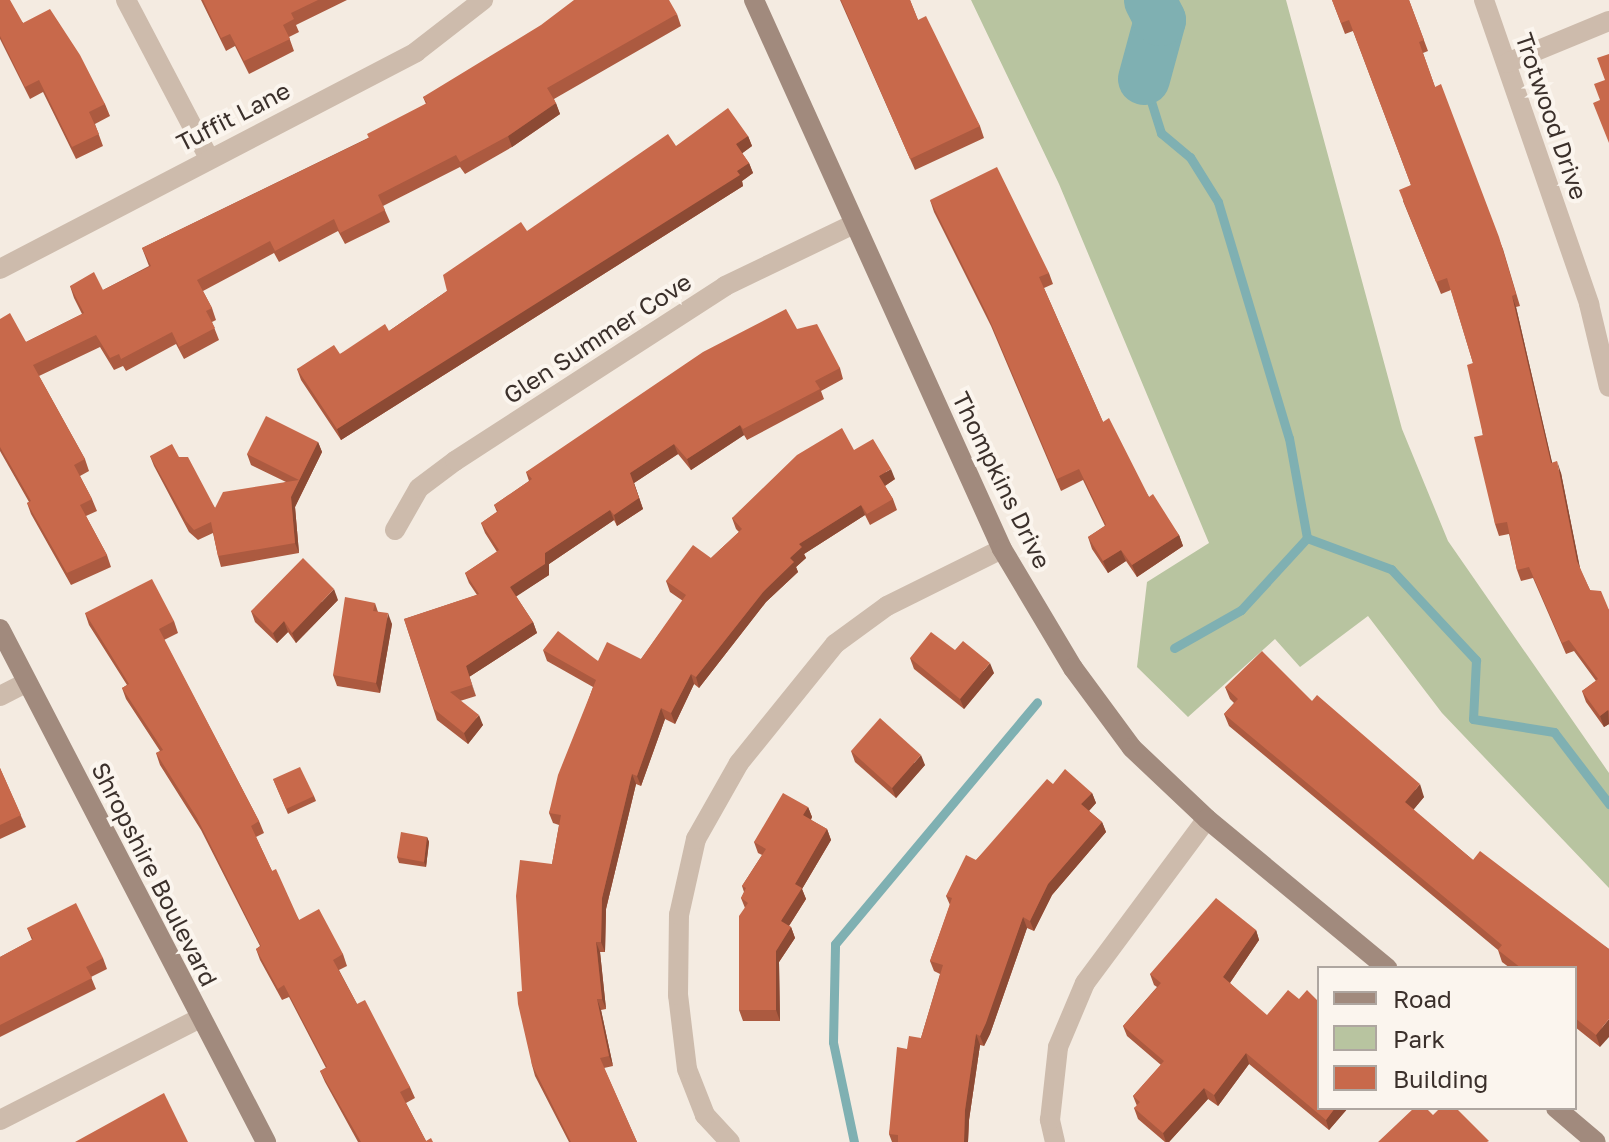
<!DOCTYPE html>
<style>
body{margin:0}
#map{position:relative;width:1609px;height:1142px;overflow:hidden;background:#f4ebe1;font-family:"Golos Text",sans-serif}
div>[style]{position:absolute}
.green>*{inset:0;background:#b8c4a0}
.stream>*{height:9px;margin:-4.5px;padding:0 4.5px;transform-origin:4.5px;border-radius:4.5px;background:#7fb0b2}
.river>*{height:52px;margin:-26px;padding:0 26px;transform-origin:26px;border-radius:26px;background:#7fb0b2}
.street>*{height:20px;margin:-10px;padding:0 10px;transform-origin:10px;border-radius:10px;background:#cdbbac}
.secondary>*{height:20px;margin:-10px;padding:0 10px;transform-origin:10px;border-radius:10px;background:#a18a7d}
.wall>*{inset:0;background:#ac5a40}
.shaded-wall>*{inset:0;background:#8c4a34}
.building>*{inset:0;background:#c8694b}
span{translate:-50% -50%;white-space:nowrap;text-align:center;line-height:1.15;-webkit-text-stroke:8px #fbf5ee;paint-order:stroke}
.street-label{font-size:24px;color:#3b302b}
.legend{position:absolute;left:1317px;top:966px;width:260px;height:144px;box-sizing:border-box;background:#fbf5ee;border:2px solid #aea6a0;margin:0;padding:10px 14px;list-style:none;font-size:24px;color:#3b302b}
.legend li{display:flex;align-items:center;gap:16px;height:40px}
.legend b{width:40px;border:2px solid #aea6a0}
</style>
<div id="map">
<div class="green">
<div style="clip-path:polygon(971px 0,1286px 0,1402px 429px,1448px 541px,1609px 773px,1609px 888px,1442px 713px,1368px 616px,1300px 667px,1275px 639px,1188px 717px,1137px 667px,1147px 582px,1209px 543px,1059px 184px)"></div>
</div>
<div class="stream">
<div style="left:1144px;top:79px;width:57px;rotate:72.5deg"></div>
<div style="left:1161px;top:133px;width:38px;rotate:40deg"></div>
<div style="left:1190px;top:157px;width:53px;rotate:58.1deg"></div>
<div style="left:1218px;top:202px;width:246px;rotate:73.3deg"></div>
<div style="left:1289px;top:438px;width:102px;rotate:79.8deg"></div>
<div style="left:1307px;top:538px;width:98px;rotate:132.5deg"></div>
<div style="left:1241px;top:610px;width:77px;rotate:150.4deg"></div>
<div style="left:1307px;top:538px;width:90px;rotate:20.3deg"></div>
<div style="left:1391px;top:569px;width:125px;rotate:47deg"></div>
<div style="left:1476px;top:660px;width:59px;rotate:92.9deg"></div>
<div style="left:1473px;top:719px;width:82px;rotate:9.1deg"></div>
<div style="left:1554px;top:732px;width:91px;rotate:52.6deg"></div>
<div style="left:854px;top:1142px;width:102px;rotate:-101.9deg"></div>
<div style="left:833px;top:1042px;width:98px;rotate:-88.8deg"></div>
<div style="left:835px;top:944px;width:315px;rotate:-50.1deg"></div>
</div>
<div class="river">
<div style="left:1144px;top:79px;width:61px;rotate:-74.8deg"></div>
<div style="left:1160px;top:20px;width:22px;rotate:-117deg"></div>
</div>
<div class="street">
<div style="left:126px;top:0;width:178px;rotate:62.3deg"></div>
<div style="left:1484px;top:0;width:322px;rotate:70.9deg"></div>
<div style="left:1589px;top:304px;width:85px;rotate:76.5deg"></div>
<div style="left:1507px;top:63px;width:110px;rotate:-22.4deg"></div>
<div style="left:0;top:269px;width:469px;rotate:-27.5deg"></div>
<div style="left:416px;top:52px;width:85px;rotate:-37.8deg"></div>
<div style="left:395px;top:530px;width:48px;rotate:-60.3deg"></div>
<div style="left:419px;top:488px;width:45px;rotate:-36.9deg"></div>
<div style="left:455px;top:461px;width:322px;rotate:-32.9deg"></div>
<div style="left:725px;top:286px;width:143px;rotate:-25.7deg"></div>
<div style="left:0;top:696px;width:30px;rotate:-27deg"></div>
<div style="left:0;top:1120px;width:225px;rotate:-27deg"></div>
<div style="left:730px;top:1142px;width:37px;rotate:-133deg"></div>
<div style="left:705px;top:1115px;width:49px;rotate:-111.4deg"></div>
<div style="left:687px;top:1069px;width:75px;rotate:-96.9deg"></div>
<div style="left:678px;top:995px;width:80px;rotate:-89.3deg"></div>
<div style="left:679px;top:915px;width:78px;rotate:-77.4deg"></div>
<div style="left:696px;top:839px;width:87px;rotate:-60.5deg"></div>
<div style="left:739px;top:763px;width:153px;rotate:-51.1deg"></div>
<div style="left:835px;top:644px;width:64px;rotate:-36.2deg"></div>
<div style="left:887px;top:606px;width:128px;rotate:-26.4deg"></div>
<div style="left:1055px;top:1142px;width:23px;rotate:-103deg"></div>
<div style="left:1050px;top:1120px;width:73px;rotate:-83.7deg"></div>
<div style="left:1058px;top:1047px;width:69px;rotate:-67.1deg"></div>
<div style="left:1085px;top:983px;width:204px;rotate:-53.4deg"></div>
</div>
<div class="secondary">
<div style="left:754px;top:0;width:602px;rotate:65.69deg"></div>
<div style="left:1002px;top:549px;width:139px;rotate:59.2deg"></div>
<div style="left:1073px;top:668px;width:99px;rotate:53.6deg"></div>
<div style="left:1132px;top:748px;width:103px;rotate:43.4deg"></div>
<div style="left:1207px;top:819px;width:234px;rotate:39.6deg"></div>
<div style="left:0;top:629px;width:578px;rotate:62.59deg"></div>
<div style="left:1556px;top:1108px;width:52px;rotate:40.4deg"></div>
</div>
<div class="wall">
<div style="clip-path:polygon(0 0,105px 104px,110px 116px,95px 124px,103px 146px,76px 159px,43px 92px,30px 99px,0 39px)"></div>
<div style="clip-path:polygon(201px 0,347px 0,296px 25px,299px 32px,289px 37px,294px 51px,249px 74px,235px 46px,226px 51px)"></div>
<div style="clip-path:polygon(840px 0,910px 0,918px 20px,980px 126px,984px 138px,915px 170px)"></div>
<div style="clip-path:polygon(1332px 0,1409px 0,1428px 51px,1423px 53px,1435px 87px,1503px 249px,1520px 306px,1516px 307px,1552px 463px,1561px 473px,1580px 569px,1590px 590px,1609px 610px,1609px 724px,1604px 727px,1586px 702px,1582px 691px,1596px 681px,1574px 651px,1566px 654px,1533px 578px,1521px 581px,1517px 570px,1509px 534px,1499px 536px,1495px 524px,1473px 363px,1451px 290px,1441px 294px,1403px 201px,1411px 185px,1353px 31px,1345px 34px)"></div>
<div style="clip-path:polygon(677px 14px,681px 26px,554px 99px,560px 114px,512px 147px,465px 174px,460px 167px,383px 206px,390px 222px,345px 244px,338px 231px,279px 262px,274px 253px,203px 291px,212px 308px,216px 320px,212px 322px,219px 340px,184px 359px,176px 344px,126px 371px,123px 366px,114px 370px,100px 347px,39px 376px,85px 459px,89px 471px,80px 476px,92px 499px,97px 511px,86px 516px,107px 555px,111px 567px,71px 585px,31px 514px,27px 503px,29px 502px,0 451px,0 319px,26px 342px,82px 314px,74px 298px,70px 286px,103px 290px,149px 266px,142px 248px,368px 138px,426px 104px,423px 97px)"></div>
<div style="clip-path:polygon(748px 136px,752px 146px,742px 153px,749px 163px,753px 173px,742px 181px,743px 186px,341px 440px,301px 380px,297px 369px,340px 354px,389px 331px,447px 291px,676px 146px)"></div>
<div style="clip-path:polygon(930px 200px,1049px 273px,1053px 284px,1044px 288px,1103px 422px,1149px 497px,1179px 535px,1183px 546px,1137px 577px,1126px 561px,1108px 573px,1092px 549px,1088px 537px,1105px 526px,1083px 480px,1061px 491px,991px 326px,934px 212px)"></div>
<div style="clip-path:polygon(797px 329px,840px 368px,843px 379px,821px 391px,824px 399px,747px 440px,744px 435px,691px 470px,678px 454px,634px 483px,643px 509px,617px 526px,614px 520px,549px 564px,549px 575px,516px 596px,533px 622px,537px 633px,469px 677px,476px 696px,460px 701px,483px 725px,468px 744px,437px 720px,404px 619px,477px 595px,469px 583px,465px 573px,497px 552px,485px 533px,481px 523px,497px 512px,494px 505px,529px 481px,526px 472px)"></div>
<div style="clip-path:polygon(318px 442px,322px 452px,295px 507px,299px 553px,221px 567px,218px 556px,213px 533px,198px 540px,189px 532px,154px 466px,150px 456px,179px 457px,215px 508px,286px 482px,251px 465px,247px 454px)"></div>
<div style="clip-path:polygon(854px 450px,895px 479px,885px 486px,893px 499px,897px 510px,870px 525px,865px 515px,804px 554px,806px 558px,796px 567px,798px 572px,766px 602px,699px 688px,694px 684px,675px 724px,665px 719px,641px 786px,636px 784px,606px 909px,605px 952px,600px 952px,606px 1009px,601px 1010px,613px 1066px,604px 1068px,637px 1142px,569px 1142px,535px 1076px,532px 1065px,522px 991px,552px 864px,559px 825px,553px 823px,549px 813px,593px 687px,547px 661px,543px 650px,598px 661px,641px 659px,683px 601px,670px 592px,666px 581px,711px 558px,739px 532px,736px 529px,732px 518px)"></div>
<div style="clip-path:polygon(338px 600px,296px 643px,288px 632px,277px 643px,255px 622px,251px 611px)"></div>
<div style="clip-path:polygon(375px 603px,378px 612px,392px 624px,380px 693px,337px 686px,333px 675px)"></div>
<div style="clip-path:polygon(85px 613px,174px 621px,178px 633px,164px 640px,259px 821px,264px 833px,256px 837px,272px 871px,299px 920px,343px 954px,347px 966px,339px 970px,357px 1004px,410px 1087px,415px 1098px,406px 1103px,426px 1141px,433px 1142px,358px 1142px,325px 1082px,320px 1071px,326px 1068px,289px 997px,282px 1000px,260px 960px,256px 949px,260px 946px,201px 830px,160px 765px,156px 753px,160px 751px,126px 699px,122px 688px,127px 685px,89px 625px)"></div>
<div style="clip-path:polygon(910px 658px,994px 673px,964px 709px,914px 669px)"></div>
<div style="clip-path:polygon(1225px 687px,1312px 701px,1424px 797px,1413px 810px,1473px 860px,1609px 949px,1600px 1047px,1575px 1027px,1575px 968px,1510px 968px,1502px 962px,1498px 950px,1229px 726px,1224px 714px,1234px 703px,1230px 699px)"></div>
<div style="clip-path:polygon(851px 751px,925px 765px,896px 798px,855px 762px)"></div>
<div style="clip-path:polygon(0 768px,26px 827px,0 839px)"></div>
<div style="clip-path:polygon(273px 779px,314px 796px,316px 801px,288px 814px)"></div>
<div style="clip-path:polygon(1053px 784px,1092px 793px,1096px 803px,1089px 811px,1102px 822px,1106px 832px,1052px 895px,1034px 931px,1027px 928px,990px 1034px,984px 1046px,980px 1045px,969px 1120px,968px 1142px,892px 1142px,889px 1134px,907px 1049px,921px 1038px,940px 974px,934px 971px,930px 961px,950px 905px,946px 896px,976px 860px)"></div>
<div style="clip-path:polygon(808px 807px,812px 817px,811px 820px,827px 829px,831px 840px,802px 889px,806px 899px,789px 926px,791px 927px,795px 938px,779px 962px,780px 1021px,743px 1021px,739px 1010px,745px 908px,741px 898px,744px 892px,742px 886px,762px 855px,758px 853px,754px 842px)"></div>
<div style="clip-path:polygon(427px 837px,429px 842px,426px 867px,399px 863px,397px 857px)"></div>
<div style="clip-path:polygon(27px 928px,103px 958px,107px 969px,91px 977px,96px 989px,0 1037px,0 957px,32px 940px)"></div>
<div style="clip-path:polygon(1256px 930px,1259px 940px,1230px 983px,1348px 1108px,1329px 1130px,1249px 1064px,1218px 1106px,1208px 1099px,1169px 1142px,1165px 1142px,1138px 1119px,1134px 1108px,1137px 1106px,1133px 1096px,1161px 1065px,1127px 1036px,1123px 1026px,1157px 987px,1154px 985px,1150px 974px)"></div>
</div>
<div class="shaded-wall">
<div style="clip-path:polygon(556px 103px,560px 114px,512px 147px,508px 136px)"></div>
<div style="clip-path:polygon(748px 136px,752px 146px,740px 155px,736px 144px)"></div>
<div style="clip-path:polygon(749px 163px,753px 173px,742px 181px,743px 186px,341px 440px,337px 429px)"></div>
<div style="clip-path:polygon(1512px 296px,1516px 307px,1555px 475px,1551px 463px)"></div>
<div style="clip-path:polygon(740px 425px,744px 435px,691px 470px,687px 459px)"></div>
<div style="clip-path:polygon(318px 442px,322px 452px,295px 507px,299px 553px,295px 543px,291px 497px)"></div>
<div style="clip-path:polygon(674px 444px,678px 454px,634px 483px,643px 509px,617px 526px,614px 515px,630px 473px)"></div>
<div style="clip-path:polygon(1557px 461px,1561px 473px,1581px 573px,1577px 561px)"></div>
<div style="clip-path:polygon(891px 469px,895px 479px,883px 487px,879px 476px)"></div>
<div style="clip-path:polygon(861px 505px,865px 515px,804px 554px,806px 558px,796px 567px,798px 572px,766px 602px,699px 688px,696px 677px,790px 558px,799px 544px)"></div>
<div style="clip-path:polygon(610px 510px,614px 520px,549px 564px,549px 575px,514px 598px,510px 587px,545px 553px)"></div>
<div style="clip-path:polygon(1179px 535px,1183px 546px,1137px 577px,1132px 565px)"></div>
<div style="clip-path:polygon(1121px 550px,1126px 561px,1108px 573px,1103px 561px)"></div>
<div style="clip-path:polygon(334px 589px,338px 600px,296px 643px,292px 633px)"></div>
<div style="clip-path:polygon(388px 613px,392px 624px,380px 693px,376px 683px)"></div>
<div style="clip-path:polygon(284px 621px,288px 632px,277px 643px,273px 633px)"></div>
<div style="clip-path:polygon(533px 622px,537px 633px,469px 677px,476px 696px,466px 666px)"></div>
<div style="clip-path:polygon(990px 663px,994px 673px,964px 709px,960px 699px)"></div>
<div style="clip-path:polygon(691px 674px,694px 684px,675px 724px,671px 713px)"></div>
<div style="clip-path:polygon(661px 708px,665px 719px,641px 786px,637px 776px)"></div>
<div style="clip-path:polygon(1608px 710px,1609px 724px,1604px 727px,1600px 716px)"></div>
<div style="clip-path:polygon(479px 715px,483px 725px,468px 744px,464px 733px)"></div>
<div style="clip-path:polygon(921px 755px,925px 765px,896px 798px,892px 788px)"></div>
<div style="clip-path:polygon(632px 774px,636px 784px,606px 909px,605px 952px,601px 942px,602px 898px)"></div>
<div style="clip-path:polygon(1420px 784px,1424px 797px,1409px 815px,1405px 802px)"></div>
<div style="clip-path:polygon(1092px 793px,1096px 803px,1085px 815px,1081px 804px)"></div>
<div style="clip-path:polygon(808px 807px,812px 817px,807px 826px,803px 815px)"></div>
<div style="clip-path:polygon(1102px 822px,1106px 832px,1052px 895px,1034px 931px,1030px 921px,1048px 884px)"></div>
<div style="clip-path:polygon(827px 829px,831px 840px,802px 889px,806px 899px,785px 932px,781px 921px,795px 884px)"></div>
<div style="clip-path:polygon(427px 837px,429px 842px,426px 867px,424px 862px)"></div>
<div style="clip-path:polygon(1023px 917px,1027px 928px,990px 1034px,984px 1046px,980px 1036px)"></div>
<div style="clip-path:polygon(791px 927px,795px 938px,779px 962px,780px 1021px,776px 1010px,776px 951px)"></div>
<div style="clip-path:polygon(1256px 930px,1259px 940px,1227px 987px,1223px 977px)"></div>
<div style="clip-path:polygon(596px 942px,600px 952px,606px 1009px,602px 999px)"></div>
<div style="clip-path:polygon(597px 999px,601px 1010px,613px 1066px,609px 1056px)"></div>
<div style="clip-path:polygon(1609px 1019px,1609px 1037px,1600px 1047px,1596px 1035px)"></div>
<div style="clip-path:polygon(976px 1034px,980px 1045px,969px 1120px,968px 1142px,964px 1142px,965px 1110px)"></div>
<div style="clip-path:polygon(1246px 1053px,1249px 1064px,1218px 1106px,1214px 1095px)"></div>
<div style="clip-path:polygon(1204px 1088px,1208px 1099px,1169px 1142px,1166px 1142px,1163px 1133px)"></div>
<div style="clip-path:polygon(1335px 1108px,1348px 1108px,1329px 1130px,1326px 1120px)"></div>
</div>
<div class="building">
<div style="clip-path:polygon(0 0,10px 0,23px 23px,50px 9px,80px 55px,105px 104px,89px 112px,99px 134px,72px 147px,39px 80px,25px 87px,0 36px)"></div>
<div style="clip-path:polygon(203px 0,318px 0,291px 13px,294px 19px,283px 25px,290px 39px,244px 61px,230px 34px,221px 38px)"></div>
<div style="clip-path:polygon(574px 0,669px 0,677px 14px,547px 88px,556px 103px,508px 136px,460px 162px,456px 155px,378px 195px,385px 210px,340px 233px,334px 219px,275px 251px,270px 241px,197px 280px,212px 308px,206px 311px,215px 328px,179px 347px,172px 332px,121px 359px,119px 354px,110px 358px,96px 335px,33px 365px,85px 459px,74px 465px,92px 499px,80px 505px,107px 555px,67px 573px,27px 503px,31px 501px,0 447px,0 319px,10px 313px,26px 342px,84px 313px,70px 286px,94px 272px,103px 290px,151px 266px,142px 248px,369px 138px,367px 134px,427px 103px,423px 97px,541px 25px)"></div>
<div style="clip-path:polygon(841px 0,910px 0,918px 20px,926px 16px,980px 126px,910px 159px)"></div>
<div style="clip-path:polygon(1332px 0,1409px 0,1424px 40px,1419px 42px,1435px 87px,1441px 84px,1499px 237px,1516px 294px,1512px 296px,1551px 463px,1557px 461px,1577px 561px,1590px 590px,1601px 591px,1609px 610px,1609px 711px,1608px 710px,1600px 716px,1582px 691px,1598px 679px,1569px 640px,1562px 643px,1529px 567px,1517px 570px,1507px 522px,1495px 524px,1474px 437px,1483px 435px,1467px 365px,1473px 363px,1447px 278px,1436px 282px,1399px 190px,1411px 185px,1349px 20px,1341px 23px)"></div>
<div style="clip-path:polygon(1609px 54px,1609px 143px,1593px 103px,1600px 100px,1594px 84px,1605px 80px,1597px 58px)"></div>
<div style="clip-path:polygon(728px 108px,748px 136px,736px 144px,749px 163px,737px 171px,740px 175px,337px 429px,297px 369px,334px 345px,340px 354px,385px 324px,389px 331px,447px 291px,443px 275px,521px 222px,527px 231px,668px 134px,676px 146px)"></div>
<div style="clip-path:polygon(997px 167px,1049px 273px,1039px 277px,1103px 422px,1109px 418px,1149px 497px,1153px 494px,1179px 535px,1132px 565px,1121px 550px,1103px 561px,1088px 537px,1106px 525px,1079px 469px,1057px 479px,987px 314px,930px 200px)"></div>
<div style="clip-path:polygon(786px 309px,797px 329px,817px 324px,840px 368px,815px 381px,820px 389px,743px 429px,740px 425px,687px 459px,674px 444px,630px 473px,639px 498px,614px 515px,610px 510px,545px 553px,545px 564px,510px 587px,533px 622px,466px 666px,472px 685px,450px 692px,479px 715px,464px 733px,434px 709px,404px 619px,479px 594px,465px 573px,499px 550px,481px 523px,498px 511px,494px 505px,532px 479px,526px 472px,703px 352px)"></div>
<div style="clip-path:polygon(266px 416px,318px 442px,291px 497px,295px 543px,218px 556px,211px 522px,194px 530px,186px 521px,150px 456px,172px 444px,179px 457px,188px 457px,215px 508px,223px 492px,299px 480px,247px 454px)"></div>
<div style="clip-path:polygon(842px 428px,854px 450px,873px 439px,891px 469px,879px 476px,893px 499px,867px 514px,861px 505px,799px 544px,802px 547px,790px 558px,794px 562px,763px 592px,696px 677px,691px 674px,671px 713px,661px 708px,637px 776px,632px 774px,602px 898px,601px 942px,596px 942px,602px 999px,597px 999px,609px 1056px,600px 1058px,637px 1142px,571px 1142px,532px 1065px,518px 1004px,517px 992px,522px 991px,516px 896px,520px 860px,552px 864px,561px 815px,549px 813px,558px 775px,596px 680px,543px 650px,558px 631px,598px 661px,607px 642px,641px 659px,686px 595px,666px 581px,693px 545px,711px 558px,742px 529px,732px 518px,797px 455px)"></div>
<div style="clip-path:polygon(303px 558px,334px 589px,292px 633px,284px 621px,273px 633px,251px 611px)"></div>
<div style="clip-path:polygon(152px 579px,174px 621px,159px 629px,259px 821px,251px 826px,272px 871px,276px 869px,299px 920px,319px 909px,343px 954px,333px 960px,357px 1004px,365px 1000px,410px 1087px,400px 1092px,426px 1141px,431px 1138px,433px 1142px,361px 1142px,320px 1071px,327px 1067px,284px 985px,278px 989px,256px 949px,261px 946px,197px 818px,156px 753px,163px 750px,122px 688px,129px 684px,85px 613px)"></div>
<div style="clip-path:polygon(345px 597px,375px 603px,373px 611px,388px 613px,376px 683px,333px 675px)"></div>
<div style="clip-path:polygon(931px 632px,955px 650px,963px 641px,990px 663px,960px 699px,910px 658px)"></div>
<div style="clip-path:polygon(1262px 651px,1312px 701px,1317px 695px,1420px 784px,1405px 802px,1473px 860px,1480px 851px,1609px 949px,1609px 1019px,1596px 1035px,1575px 1018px,1575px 968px,1521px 968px,1498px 950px,1502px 945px,1224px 714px,1238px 699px,1225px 687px)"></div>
<div style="clip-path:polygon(880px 718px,921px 755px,892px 788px,851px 751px)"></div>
<div style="clip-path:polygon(300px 767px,314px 796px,286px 809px,273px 779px)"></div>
<div style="clip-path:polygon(0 768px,21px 815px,0 825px)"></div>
<div style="clip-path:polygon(1065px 769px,1092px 793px,1081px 804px,1102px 822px,1048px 884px,1030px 921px,1023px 917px,986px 1023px,980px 1036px,976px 1034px,965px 1110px,964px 1142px,898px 1142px,898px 1135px,889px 1134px,897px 1047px,907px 1049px,909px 1036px,921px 1038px,943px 965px,930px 961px,952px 898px,946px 896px,966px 855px,976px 860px,1047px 779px,1053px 784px)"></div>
<div style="clip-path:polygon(783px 793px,808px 807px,803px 815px,827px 829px,795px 884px,802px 888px,781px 921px,791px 927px,776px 951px,776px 1010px,739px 1010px,739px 916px,748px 903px,741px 898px,746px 888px,742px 886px,766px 849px,754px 842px)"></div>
<div style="clip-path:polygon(401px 832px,427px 837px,424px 862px,397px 857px)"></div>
<div style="clip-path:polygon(1216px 898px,1256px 930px,1223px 977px,1267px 1015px,1288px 990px,1299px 999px,1307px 990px,1319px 1002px,1319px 1108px,1335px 1108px,1326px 1120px,1246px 1053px,1214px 1095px,1204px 1088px,1163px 1133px,1134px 1108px,1140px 1102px,1133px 1096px,1164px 1061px,1123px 1026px,1161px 983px,1150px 974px)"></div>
<div style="clip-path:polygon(76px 903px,103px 958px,86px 967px,92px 978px,0 1025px,0 957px,33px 939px,27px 928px)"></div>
<div style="clip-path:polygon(164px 1093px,188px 1142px,75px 1142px)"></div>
<div style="clip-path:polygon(1414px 1108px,1426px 1108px,1433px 1115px,1440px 1108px,1456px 1108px,1489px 1141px,1487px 1142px,1378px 1142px)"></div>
</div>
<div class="street-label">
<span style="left:233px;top:116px;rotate:-27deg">Tuffit Lane</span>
<span style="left:1552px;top:116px;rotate:71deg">Trotwood Drive</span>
<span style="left:597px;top:338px;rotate:-33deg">Glen Summer Cove</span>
<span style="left:1002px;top:480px;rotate:64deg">Thompkins Drive</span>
<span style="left:155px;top:874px;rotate:63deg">Shropshire Boulevard</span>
</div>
<ul class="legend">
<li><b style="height:10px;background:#a18a7d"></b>Road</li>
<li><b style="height:22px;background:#b8c4a0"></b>Park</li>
<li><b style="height:22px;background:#c8694b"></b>Building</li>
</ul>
</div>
